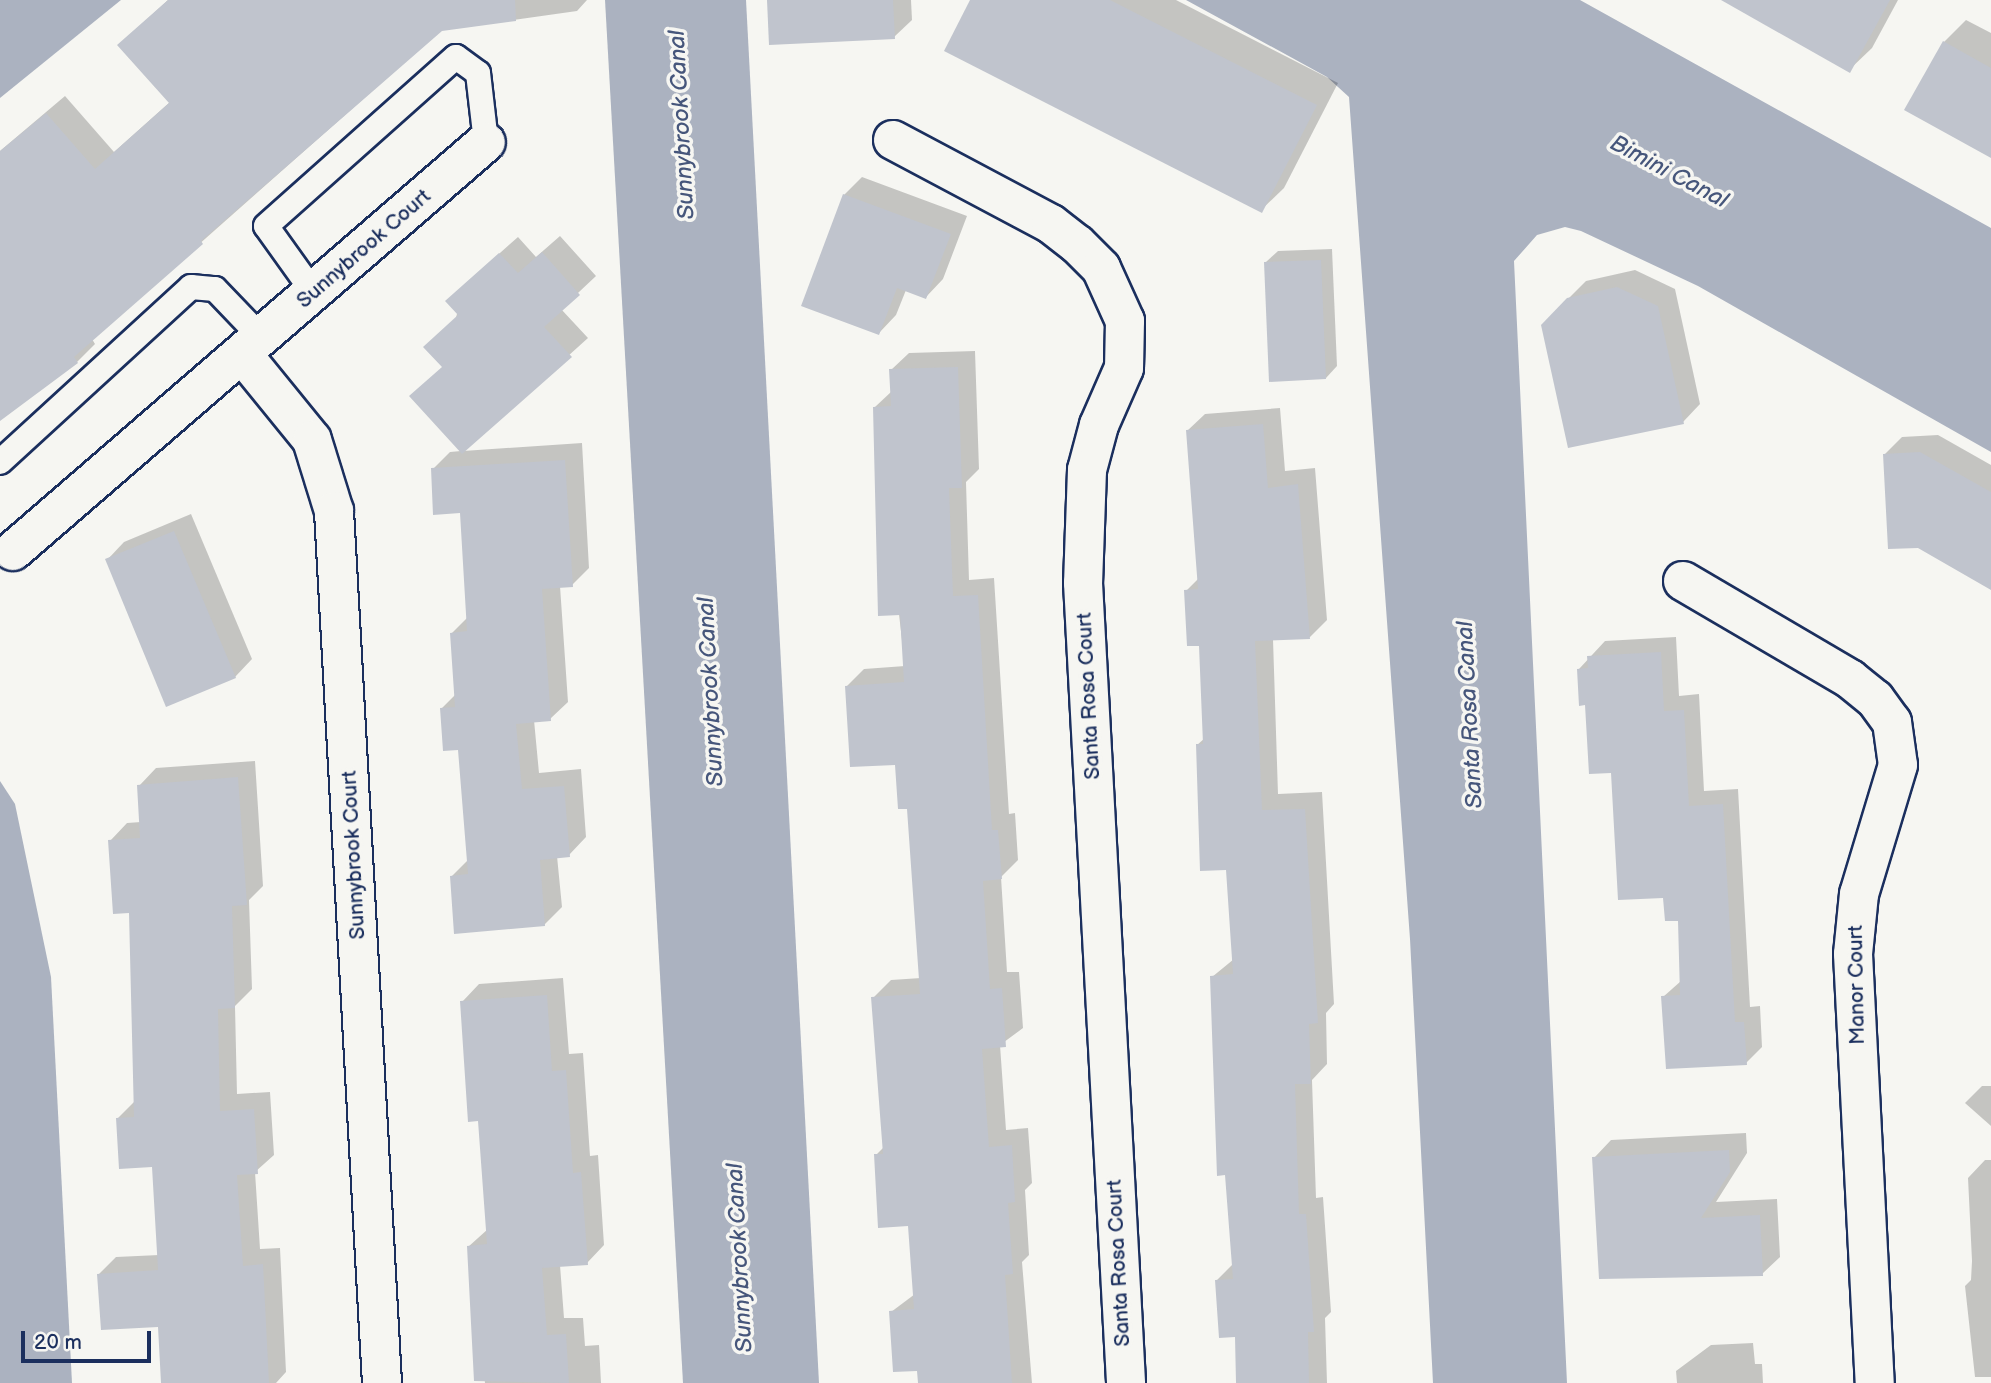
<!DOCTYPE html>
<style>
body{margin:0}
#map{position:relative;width:1991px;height:1383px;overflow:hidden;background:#f6f6f2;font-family:"Balsamiq Sans",sans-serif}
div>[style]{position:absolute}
.water>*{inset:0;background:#abb2c0}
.shadow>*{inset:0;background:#0003}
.building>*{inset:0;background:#c0c4cd}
.roads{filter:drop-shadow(2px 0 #1b2f5e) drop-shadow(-2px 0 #1b2f5e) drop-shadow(0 2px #1b2f5e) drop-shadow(0 -2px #1b2f5e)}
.lane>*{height:24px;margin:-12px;padding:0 12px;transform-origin:12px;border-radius:12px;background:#f6f6f2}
.street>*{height:38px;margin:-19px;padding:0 19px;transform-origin:19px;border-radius:19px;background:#f6f6f2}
span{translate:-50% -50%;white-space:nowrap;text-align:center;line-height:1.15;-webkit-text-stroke:7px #f6f6f2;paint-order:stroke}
.street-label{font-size:21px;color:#1b2f5e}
.water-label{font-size:23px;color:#46567b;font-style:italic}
.scale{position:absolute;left:21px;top:1331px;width:130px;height:32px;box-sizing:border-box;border:4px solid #1b2f5e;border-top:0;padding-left:9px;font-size:21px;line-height:24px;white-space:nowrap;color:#1b2f5e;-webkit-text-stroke:5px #f6f6f2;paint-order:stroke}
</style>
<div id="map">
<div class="water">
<div style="clip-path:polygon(0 0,121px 0,0 98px)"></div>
<div style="clip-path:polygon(605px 0,746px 0,819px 1383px,683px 1383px)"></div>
<div style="clip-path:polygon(1186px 0,1580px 0,1991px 228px,1991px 452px,1698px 286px,1581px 231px,1565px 227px,1537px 235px,1514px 261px,1567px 1383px,1433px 1383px,1410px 939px,1349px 97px,1327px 77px)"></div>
<div style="clip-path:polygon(0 781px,15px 804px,51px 977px,72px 1383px,0 1383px)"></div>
</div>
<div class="shadow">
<div style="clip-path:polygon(168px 0,587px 0,577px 11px,441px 30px,92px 339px,95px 344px,77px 362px,0 418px,0 151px,65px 96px,114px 152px,170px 102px,119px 45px)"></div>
<div style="clip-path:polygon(769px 0,911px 0,912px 20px,894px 37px)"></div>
<div style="clip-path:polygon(972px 0,1176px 0,1338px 83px,1284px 188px,1261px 210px)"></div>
<div style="clip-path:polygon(1751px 0,1898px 0,1872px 48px,1849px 70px)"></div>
<div style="clip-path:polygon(1966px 20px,1991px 33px,1991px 156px,1944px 42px)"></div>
<div style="clip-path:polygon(862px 177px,967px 216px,943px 279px,926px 297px,906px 290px,896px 315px,879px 333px,844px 195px)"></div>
<div style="clip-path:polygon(560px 236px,596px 276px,561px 309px,588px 338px,463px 451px,582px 443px,589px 568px,572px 585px,560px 586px,568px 702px,550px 719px,534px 720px,539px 773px,581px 769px,586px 837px,569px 855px,557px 856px,562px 907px,544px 925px,452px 876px,469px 859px,459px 748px,441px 709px,456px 694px,452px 633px,468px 617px,461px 511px,433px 469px,450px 452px,461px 451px,443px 366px,465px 284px,518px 237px,536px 257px)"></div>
<div style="clip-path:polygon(1332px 249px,1337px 366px,1326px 378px,1266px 262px,1278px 251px)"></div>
<div style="clip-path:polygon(1635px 270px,1675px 289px,1700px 404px,1683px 422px,1568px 299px,1586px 281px)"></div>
<div style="clip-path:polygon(975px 351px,979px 469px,966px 482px,969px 580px,994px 578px,1009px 814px,1015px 813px,1018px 860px,1001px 877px,1007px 972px,1019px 972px,1023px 1028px,1000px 1045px,1006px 1130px,1028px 1128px,1032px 1183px,1025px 1190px,1029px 1255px,1022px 1262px,1032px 1383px,920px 1383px,919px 1369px,891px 1312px,915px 1294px,909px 1224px,876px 1155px,884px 1147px,873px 998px,891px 980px,921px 978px,908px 807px,897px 763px,847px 686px,864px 669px,905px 666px,875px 407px,892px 391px,891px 370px,909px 353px)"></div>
<div style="clip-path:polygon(1280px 408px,1285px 471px,1315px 468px,1327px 620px,1310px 637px,1273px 639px,1278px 794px,1322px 792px,1334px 1004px,1326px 1013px,1327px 1064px,1312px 1080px,1316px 1198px,1323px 1197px,1331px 1312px,1325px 1318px,1327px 1383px,1238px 1383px,1236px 1335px,1217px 1280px,1233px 1264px,1212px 977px,1234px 959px,1228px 869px,1197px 745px,1205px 738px,1201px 644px,1186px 591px,1199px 578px,1187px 431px,1205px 414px)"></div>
<div style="clip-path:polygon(1938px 435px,1991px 465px,1991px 588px,1884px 455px,1902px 437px)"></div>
<div style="clip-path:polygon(191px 514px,252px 659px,235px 677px,107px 560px,124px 542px)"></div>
<div style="clip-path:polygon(1676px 637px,1679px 696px,1699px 694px,1704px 791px,1738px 789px,1750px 1007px,1760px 1006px,1762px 1047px,1746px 1063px,1663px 997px,1681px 981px,1679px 919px,1665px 896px,1613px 771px,1586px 704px,1579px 669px,1605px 641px)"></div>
<div style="clip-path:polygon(255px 761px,263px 886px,249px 900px,252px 989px,235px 1006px,237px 1094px,270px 1092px,274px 1155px,255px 1172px,260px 1249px,280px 1248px,286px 1372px,276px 1383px,162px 1383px,159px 1325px,99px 1274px,116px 1257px,159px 1255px,153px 1165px,118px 1118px,135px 1101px,131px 911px,110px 841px,127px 823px,141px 822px,139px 786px,156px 768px)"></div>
<div style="clip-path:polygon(563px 978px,569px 1054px,583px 1053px,590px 1156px,598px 1155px,604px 1245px,587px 1263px,560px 1265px,564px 1318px,583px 1318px,585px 1346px,599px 1345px,601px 1383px,485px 1383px,468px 1247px,488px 1229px,480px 1120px,462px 1002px,479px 984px)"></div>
<div style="clip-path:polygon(1982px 1086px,1991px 1086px,1991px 1126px,1965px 1103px)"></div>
<div style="clip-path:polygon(1746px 1133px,1747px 1153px,1716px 1202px,1777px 1199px,1780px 1257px,1762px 1274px,1594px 1158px,1611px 1140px)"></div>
<div style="clip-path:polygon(1985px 1160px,1991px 1160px,1991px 1377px,1975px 1377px,1965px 1286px,1971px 1280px,1972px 1261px,1968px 1178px)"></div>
<div style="clip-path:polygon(1753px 1343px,1755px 1364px,1762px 1364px,1763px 1383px,1677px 1383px,1676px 1371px,1711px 1345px)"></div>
</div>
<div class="building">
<div style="clip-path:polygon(168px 0,515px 0,516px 21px,442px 31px,201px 241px,203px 244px,74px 357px,78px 363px,0 421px,0 151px,46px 113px,95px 169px,169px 103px,117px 45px)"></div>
<div style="clip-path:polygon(767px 0,893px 0,895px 39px,769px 45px)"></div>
<div style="clip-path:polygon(970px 0,1110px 0,1317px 105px,1262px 213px,944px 51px)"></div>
<div style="clip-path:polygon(1721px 0,1890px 0,1850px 73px)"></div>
<div style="clip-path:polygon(1943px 41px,1991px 68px,1991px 158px,1904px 110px)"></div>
<div style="clip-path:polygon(843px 194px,951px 234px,926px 299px,897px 288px,879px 335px,801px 306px)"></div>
<div style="clip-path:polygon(542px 252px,580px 295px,544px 327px,572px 357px,462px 454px,409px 396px,442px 367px,423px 347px,458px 315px,445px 301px,499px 253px,518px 273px)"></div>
<div style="clip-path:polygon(1321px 260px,1326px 379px,1269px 382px,1264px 262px)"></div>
<div style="clip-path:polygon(1617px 287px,1658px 306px,1684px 424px,1568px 448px,1541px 325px,1567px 298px)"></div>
<div style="clip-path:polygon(958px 367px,962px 488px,949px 488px,953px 596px,978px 595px,992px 830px,998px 830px,1002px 879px,983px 881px,990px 989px,1002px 988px,1006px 1047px,982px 1049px,989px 1147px,1012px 1145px,1015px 1202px,1008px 1203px,1013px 1274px,1005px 1275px,1012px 1383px,918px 1383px,917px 1371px,893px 1372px,889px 1311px,914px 1309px,908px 1226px,878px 1228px,874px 1154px,883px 1154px,871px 997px,920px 994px,907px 809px,898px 809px,895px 765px,850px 767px,845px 686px,904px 682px,900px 615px,878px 616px,873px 407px,891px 406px,889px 369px)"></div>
<div style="clip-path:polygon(1263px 424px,1268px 488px,1298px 484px,1310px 639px,1255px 641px,1262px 810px,1305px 809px,1318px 1023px,1309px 1024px,1311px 1084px,1295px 1084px,1299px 1214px,1306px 1214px,1314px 1332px,1308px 1332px,1309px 1383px,1236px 1383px,1235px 1337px,1219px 1338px,1215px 1280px,1233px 1279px,1225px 1175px,1217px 1176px,1210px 976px,1233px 974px,1226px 870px,1200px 871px,1196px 744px,1203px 744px,1199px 646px,1187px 646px,1184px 590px,1198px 589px,1186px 430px)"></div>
<div style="clip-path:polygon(1920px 452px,1991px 492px,1991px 590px,1918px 548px,1888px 549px,1883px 454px)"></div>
<div style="clip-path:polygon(565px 460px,573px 587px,542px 589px,551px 721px,516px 724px,522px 789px,564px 786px,570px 857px,540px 860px,545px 926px,454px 934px,450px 876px,468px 874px,458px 750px,443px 751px,440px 708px,455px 707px,450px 633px,467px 631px,460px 513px,433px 515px,431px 468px)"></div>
<div style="clip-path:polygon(174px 531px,236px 678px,166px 707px,105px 559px)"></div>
<div style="clip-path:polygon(1661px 652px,1664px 711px,1684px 710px,1689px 806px,1723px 804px,1735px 1022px,1744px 1022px,1747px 1065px,1666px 1069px,1661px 996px,1680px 995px,1678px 921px,1665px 921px,1663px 898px,1618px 900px,1611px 773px,1589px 774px,1585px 705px,1579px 706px,1577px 669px,1588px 668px,1587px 656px)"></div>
<div style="clip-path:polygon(238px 777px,247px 905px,232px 906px,235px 1008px,218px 1009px,220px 1111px,254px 1109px,258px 1174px,237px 1175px,243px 1266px,263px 1264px,269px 1383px,161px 1383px,158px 1327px,101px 1330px,97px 1274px,158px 1270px,152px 1167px,119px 1169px,116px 1118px,134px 1117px,129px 913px,113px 914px,108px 840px,140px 838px,137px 785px)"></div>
<div style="clip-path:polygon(547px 995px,552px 1071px,566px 1070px,573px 1173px,581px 1172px,588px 1265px,542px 1268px,547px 1335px,566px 1334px,569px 1383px,474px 1381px,467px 1246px,487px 1244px,478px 1121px,468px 1122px,460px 1001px)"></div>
<div style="clip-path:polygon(1729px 1150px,1730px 1172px,1701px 1218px,1760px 1215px,1763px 1276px,1599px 1279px,1592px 1157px)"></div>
</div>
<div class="roads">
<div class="lane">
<div style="left:314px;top:293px;width:82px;rotate:-125.6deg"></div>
<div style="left:266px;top:226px;width:254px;rotate:-41.7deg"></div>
<div style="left:456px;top:57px;width:27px;rotate:36deg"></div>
<div style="left:478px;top:73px;width:69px;rotate:83.4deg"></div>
<div style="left:0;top:462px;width:259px;rotate:-42.5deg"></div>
<div style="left:191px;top:287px;width:24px;rotate:5deg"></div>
<div style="left:215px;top:289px;width:68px;rotate:46.2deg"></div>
</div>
<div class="street">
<div style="left:893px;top:140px;width:179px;rotate:28deg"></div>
<div style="left:1051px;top:224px;width:33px;rotate:38deg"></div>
<div style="left:1077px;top:244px;width:34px;rotate:45deg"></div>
<div style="left:1101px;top:268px;width:58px;rotate:65.6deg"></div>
<div style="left:1125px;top:321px;width:47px;rotate:91.2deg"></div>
<div style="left:1124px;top:368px;width:62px;rotate:113.7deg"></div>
<div style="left:1099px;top:425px;width:47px;rotate:104.9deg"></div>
<div style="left:1087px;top:470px;width:113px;rotate:92deg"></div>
<div style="left:1083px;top:583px;width:801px;rotate:86.92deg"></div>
<div style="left:243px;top:355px;width:109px;rotate:50.9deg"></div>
<div style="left:312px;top:440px;width:74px;rotate:72.8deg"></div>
<div style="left:334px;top:511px;width:873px;rotate:86.85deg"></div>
<div style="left:13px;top:551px;width:625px;rotate:-40.85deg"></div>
<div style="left:1683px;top:581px;width:194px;rotate:30.4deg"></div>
<div style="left:1850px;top:679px;width:32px;rotate:39deg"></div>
<div style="left:1875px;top:699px;width:29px;rotate:54deg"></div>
<div style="left:1892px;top:722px;width:43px;rotate:82.1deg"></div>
<div style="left:1898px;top:765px;width:135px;rotate:106.8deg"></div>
<div style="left:1859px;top:894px;width:60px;rotate:95.7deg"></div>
<div style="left:1853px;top:954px;width:430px;rotate:87.1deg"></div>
</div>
</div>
<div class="street-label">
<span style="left:364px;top:249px;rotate:-41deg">Sunnybrook Court</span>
<span style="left:1089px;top:696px;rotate:-93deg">Santa Rosa Court</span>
<span style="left:354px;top:855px;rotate:-93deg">Sunnybrook Court</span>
<span style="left:1857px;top:985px;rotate:-91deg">Manor Court</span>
<span style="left:1119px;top:1263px;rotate:-93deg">Santa Rosa Court</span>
</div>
<div class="water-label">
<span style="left:682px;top:125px;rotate:-93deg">Sunnybrook Canal</span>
<span style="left:1669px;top:172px;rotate:28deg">Bimini Canal</span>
<span style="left:711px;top:692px;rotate:-93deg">Sunnybrook Canal</span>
<span style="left:1470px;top:715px;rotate:-93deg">Santa Rosa Canal</span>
<span style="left:740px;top:1258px;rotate:-93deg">Sunnybrook Canal</span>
</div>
<div class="scale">20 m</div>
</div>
